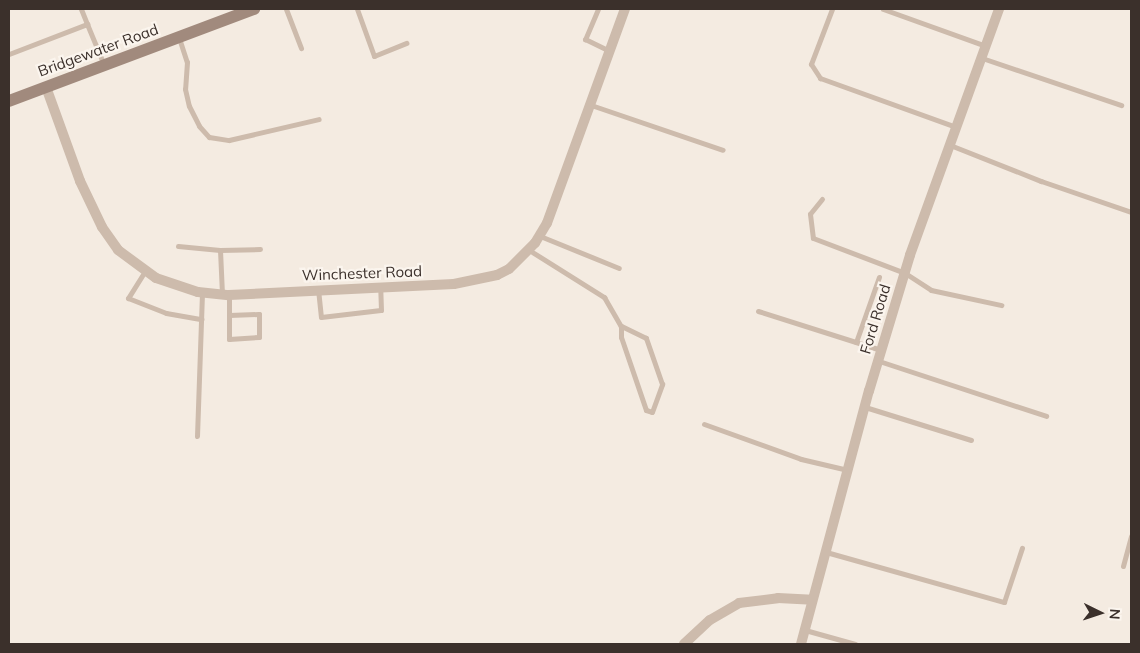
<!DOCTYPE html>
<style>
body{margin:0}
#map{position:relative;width:1140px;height:653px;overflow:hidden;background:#f4ebe1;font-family:Mulish,sans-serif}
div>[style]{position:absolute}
.service>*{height:5px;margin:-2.5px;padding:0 2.5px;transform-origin:2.5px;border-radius:2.5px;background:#cdbbac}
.minor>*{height:10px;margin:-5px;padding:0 5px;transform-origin:5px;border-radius:5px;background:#cdbbac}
.secondary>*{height:12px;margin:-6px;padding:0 6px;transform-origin:6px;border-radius:6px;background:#a18a7d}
span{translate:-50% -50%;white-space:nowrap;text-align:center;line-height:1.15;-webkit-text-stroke:4.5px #fbf5ee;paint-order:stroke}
.street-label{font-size:15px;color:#3b302b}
.frame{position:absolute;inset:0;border:10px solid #3b302b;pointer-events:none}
.north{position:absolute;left:1075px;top:588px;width:50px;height:50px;-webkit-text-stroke:4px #fbf5ee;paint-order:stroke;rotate:94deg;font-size:14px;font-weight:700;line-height:20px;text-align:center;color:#3b302b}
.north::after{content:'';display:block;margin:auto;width:18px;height:22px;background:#3b302b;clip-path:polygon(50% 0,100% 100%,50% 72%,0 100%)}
</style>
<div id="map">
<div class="service">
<div style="left:81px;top:9px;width:16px;rotate:68deg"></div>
<div style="left:286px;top:9px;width:42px;rotate:69deg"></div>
<div style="left:357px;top:9px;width:50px;rotate:70.1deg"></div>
<div style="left:374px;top:56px;width:35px;rotate:-22deg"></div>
<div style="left:598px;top:9px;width:33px;rotate:113deg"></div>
<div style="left:585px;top:39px;width:28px;rotate:26deg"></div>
<div style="left:832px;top:9px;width:59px;rotate:110.9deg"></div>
<div style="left:811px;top:64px;width:17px;rotate:57deg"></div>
<div style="left:820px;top:78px;width:145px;rotate:19.8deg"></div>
<div style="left:883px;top:9px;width:109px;rotate:19.8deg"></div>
<div style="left:179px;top:38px;width:25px;rotate:72deg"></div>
<div style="left:187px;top:62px;width:27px;rotate:94deg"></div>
<div style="left:185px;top:89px;width:17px;rotate:77deg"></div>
<div style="left:189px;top:106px;width:22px;rotate:63deg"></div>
<div style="left:199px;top:126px;width:15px;rotate:48deg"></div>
<div style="left:209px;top:137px;width:20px;rotate:9deg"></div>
<div style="left:229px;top:140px;width:92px;rotate:-13.1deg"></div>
<div style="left:9px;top:54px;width:84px;rotate:-21deg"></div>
<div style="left:87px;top:24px;width:44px;rotate:67.5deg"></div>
<div style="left:982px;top:58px;width:147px;rotate:18.7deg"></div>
<div style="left:591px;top:105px;width:139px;rotate:18.8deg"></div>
<div style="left:950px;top:145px;width:98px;rotate:21.6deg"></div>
<div style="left:1041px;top:181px;width:95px;rotate:19deg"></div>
<div style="left:822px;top:199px;width:19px;rotate:129deg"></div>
<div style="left:810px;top:214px;width:24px;rotate:83deg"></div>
<div style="left:813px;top:238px;width:98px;rotate:20.8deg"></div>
<div style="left:905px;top:273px;width:31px;rotate:33deg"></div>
<div style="left:931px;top:290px;width:72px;rotate:12.1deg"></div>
<div style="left:540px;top:236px;width:85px;rotate:22.1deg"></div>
<div style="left:178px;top:246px;width:42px;rotate:5.4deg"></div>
<div style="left:529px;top:250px;width:89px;rotate:32.1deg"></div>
<div style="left:604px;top:297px;width:34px;rotate:60deg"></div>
<div style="left:621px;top:326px;width:11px;rotate:90deg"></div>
<div style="left:621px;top:337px;width:77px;rotate:71.1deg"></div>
<div style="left:646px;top:410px;width:6px;rotate:18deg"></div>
<div style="left:652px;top:412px;width:30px;rotate:-70deg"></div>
<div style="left:662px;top:384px;width:49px;rotate:-109.2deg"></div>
<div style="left:646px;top:338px;width:28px;rotate:-154deg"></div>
<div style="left:145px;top:271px;width:32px;rotate:122deg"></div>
<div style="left:128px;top:298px;width:41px;rotate:21.5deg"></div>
<div style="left:166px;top:313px;width:36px;rotate:10deg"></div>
<div style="left:318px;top:289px;width:28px;rotate:84deg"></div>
<div style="left:321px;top:317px;width:60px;rotate:-6.7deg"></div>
<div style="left:381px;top:310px;width:23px;rotate:-92deg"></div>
<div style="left:222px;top:294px;width:44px;rotate:-92.6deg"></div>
<div style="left:220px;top:250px;width:40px;rotate:-1.4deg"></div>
<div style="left:229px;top:295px;width:44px;rotate:90deg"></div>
<div style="left:229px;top:339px;width:30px;rotate:-4deg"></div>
<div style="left:259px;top:337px;width:23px;rotate:-90deg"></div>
<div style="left:259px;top:314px;width:30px;rotate:178deg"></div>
<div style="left:758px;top:311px;width:129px;rotate:17.6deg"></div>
<div style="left:856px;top:342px;width:69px;rotate:-70.5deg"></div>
<div style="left:879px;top:361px;width:176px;rotate:18.2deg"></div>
<div style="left:865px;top:407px;width:111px;rotate:17.3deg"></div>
<div style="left:704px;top:424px;width:103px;rotate:19.8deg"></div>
<div style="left:801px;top:459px;width:48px;rotate:13.2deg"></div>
<div style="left:197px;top:436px;width:144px;rotate:-88deg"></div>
<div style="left:826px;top:552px;width:185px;rotate:15.7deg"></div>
<div style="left:1004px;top:602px;width:57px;rotate:-71.6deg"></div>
<div style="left:1123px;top:566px;width:31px;rotate:-75deg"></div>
<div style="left:805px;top:630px;width:52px;rotate:15.6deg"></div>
</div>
<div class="minor">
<div style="left:46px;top:87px;width:100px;rotate:70.1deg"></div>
<div style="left:80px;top:181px;width:51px;rotate:64.4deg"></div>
<div style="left:102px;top:227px;width:28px;rotate:55deg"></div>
<div style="left:118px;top:250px;width:47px;rotate:36.4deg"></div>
<div style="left:156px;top:278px;width:44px;rotate:18.4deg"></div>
<div style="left:198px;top:292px;width:31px;rotate:6deg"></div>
<div style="left:229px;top:295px;width:225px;rotate:-2.8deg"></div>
<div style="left:454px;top:284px;width:44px;rotate:-11.8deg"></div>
<div style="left:497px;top:275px;width:13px;rotate:-27deg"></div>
<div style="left:509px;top:269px;width:37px;rotate:-45deg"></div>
<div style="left:535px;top:243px;width:23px;rotate:-59deg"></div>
<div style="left:547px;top:223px;width:228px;rotate:-70deg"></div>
<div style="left:684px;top:644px;width:35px;rotate:-43deg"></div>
<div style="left:710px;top:620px;width:34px;rotate:-30deg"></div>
<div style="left:739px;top:603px;width:39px;rotate:-7deg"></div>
<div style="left:778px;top:598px;width:34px;rotate:3deg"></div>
<div style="left:801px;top:644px;width:262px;rotate:-75deg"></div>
<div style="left:869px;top:391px;width:142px;rotate:-73.2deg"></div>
<div style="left:910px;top:255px;width:262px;rotate:-70.1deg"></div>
</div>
<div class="secondary">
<div style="left:9px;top:101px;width:262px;rotate:-20.6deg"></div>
</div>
<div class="street-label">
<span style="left:98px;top:50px;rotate:-20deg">Bridgewater Road</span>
<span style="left:362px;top:273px;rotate:-2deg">Winchester Road</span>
<span style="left:875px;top:319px;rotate:-73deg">Ford Road</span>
</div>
<div class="frame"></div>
<div class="north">N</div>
</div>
